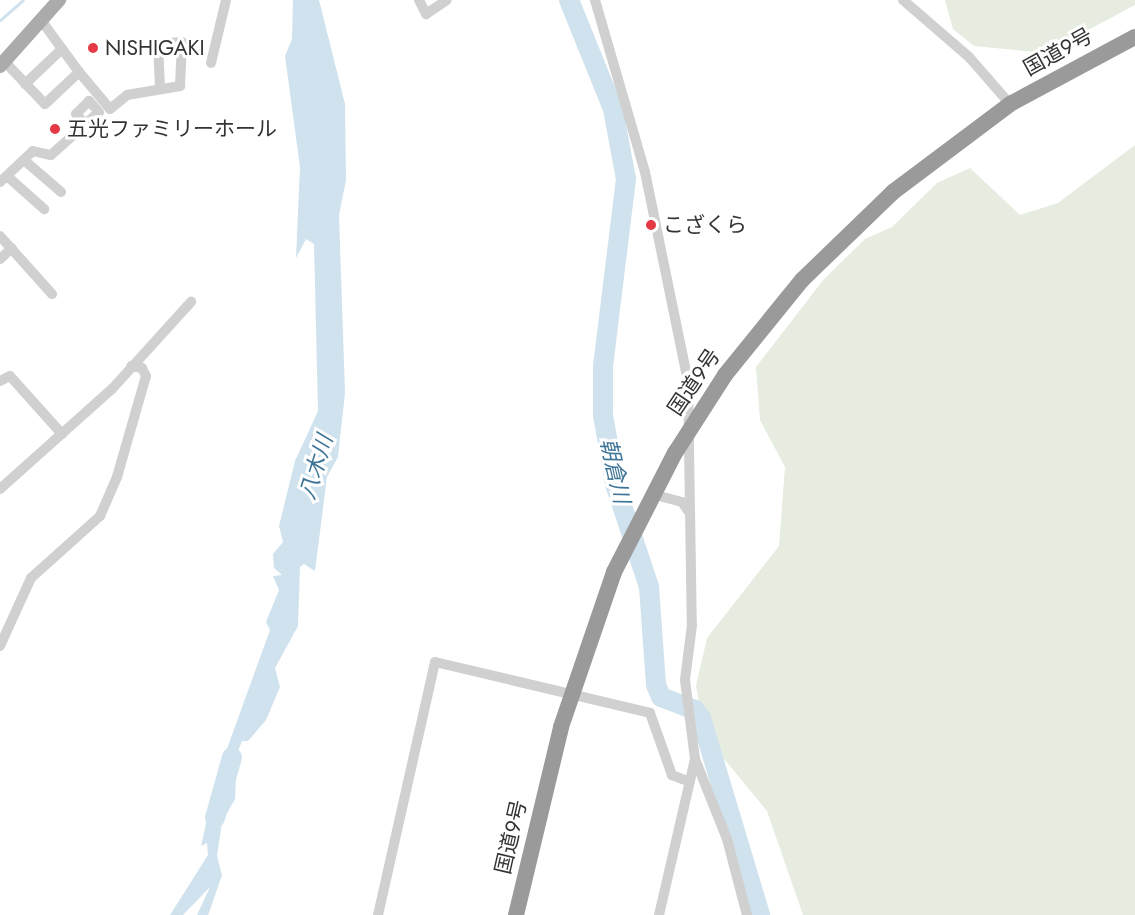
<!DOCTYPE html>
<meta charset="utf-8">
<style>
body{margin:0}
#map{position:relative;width:1135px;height:915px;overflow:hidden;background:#fff;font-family:Jost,"Noto Sans JP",sans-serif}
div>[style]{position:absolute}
.green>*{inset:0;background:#e6ecdf}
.water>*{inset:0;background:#cfe2ee}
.stream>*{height:3px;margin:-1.5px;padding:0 1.5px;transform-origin:1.5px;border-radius:1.5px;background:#cfe2ee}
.river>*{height:20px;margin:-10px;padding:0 10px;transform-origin:10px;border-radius:10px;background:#cfe2ee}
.minor>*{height:10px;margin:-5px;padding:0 5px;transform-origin:5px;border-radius:5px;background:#d0d0d0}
.major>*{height:14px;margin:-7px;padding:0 7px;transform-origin:7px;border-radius:7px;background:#ababab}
.highway>*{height:16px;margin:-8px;padding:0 8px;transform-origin:8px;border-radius:8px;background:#9a9a9a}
.dots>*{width:16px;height:16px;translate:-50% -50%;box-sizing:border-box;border:3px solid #fff;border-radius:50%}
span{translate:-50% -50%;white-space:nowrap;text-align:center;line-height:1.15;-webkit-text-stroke:6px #fff;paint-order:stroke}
.poi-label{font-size:21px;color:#333}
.left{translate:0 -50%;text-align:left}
.street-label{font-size:21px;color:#333}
.water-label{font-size:22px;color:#3f7597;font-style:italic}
</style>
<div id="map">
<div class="green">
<div style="clip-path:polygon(945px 0,1135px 0,1135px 5px,1045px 53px,974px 46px,953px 29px)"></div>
<div style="clip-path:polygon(1135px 145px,1135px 915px,803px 915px,767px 811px,706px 737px,696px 686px,707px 638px,779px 546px,785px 467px,760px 420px,756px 367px,824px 279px,865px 239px,892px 227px,937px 183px,970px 168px,1020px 215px,1058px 203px)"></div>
</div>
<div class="water">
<div style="clip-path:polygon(293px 0,319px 0,345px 104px,346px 180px,339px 215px,345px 393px,338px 457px,327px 477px,315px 571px,304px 564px,300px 567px,298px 626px,275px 668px,280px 687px,266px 720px,248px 741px,242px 741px,237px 754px,235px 799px,222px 822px,217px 856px,222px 875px,211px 907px,208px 915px,197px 915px,210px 887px,183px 915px,170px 915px,208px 855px,207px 843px,201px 846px,216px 779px,270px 630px,266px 622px,279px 590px,273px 576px,282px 575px,274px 568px,273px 554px,283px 542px,279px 526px,295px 461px,318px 411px,314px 244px,306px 239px,296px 258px,300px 167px,285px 56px,292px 39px)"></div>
</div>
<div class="stream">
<div style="left:0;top:20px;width:30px;rotate:-41deg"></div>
</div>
<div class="river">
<div style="left:569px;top:0;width:118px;rotate:68deg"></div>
<div style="left:613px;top:109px;width:71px;rotate:79.5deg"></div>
<div style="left:626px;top:179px;width:189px;rotate:97deg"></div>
<div style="left:603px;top:367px;width:48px;rotate:90deg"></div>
<div style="left:603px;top:415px;width:70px;rotate:80.1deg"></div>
<div style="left:615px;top:484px;width:108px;rotate:71.7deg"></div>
<div style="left:649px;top:587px;width:98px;rotate:85.9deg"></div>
<div style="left:656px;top:685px;width:13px;rotate:67deg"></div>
<div style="left:661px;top:697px;width:36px;rotate:21deg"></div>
<div style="left:695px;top:710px;width:10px;rotate:53deg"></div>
<div style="left:701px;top:718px;width:206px;rotate:73.3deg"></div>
<div style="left:215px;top:818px;width:63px;rotate:-74.4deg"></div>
</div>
<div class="minor">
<div style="left:419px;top:0;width:16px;rotate:63deg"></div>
<div style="left:426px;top:14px;width:25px;rotate:-34deg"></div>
<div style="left:595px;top:0;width:179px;rotate:73.8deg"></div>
<div style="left:645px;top:172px;width:214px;rotate:78.4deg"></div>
<div style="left:688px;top:382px;width:243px;rotate:89.1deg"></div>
<div style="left:692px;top:625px;width:55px;rotate:97.3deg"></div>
<div style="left:685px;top:680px;width:80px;rotate:82.8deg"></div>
<div style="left:695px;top:759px;width:86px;rotate:68.2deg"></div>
<div style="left:727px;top:839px;width:79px;rotate:75.3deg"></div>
<div style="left:903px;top:0;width:87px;rotate:40.8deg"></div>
<div style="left:969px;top:57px;width:62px;rotate:48.9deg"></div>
<div style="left:4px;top:61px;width:59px;rotate:46.4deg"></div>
<div style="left:45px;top:104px;width:47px;rotate:-43.3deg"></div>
<div style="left:79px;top:72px;width:64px;rotate:-126.2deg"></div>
<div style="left:211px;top:63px;width:65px;rotate:-76.6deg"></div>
<div style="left:79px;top:72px;width:48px;rotate:50deg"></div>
<div style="left:110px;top:109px;width:22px;rotate:-39deg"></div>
<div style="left:127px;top:95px;width:54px;rotate:-9.6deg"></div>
<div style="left:180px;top:86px;width:44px;rotate:-87.4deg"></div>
<div style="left:182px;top:42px;width:24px;rotate:175deg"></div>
<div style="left:158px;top:44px;width:42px;rotate:87.3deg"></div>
<div style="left:25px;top:84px;width:51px;rotate:-43.4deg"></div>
<div style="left:24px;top:160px;width:49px;rotate:40.9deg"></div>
<div style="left:7px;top:176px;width:50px;rotate:41.7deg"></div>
<div style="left:0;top:182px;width:45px;rotate:-43.2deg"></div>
<div style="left:33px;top:151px;width:18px;rotate:13deg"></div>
<div style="left:51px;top:155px;width:64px;rotate:-41.9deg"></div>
<div style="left:99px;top:112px;width:15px;rotate:-132deg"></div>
<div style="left:89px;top:101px;width:18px;rotate:135deg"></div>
<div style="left:76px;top:114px;width:13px;rotate:48deg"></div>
<div style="left:0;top:236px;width:78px;rotate:48.1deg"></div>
<div style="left:0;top:259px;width:16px;rotate:-43deg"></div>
<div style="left:0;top:381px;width:11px;rotate:-27deg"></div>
<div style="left:10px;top:376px;width:78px;rotate:48.1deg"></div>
<div style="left:0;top:489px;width:150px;rotate:-41.8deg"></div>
<div style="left:112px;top:389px;width:118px;rotate:-47.8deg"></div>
<div style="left:652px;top:494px;width:31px;rotate:15deg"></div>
<div style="left:682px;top:502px;width:12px;rotate:55deg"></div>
<div style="left:0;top:646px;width:75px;rotate:-65.5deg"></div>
<div style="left:31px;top:578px;width:93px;rotate:-41.9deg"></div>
<div style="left:100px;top:516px;width:43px;rotate:-66.4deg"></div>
<div style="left:117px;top:477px;width:105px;rotate:-74deg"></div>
<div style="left:146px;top:376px;width:9px;rotate:-117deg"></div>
<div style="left:142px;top:368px;width:11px;rotate:-170deg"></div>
<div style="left:378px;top:915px;width:259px;rotate:-77.3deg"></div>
<div style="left:435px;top:662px;width:221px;rotate:13.3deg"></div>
<div style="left:650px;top:713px;width:66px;rotate:70.5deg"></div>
<div style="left:672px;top:775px;width:19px;rotate:21deg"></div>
<div style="left:659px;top:915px;width:160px;rotate:-77deg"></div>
</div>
<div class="major">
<div style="left:0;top:66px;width:89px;rotate:-48.2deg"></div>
</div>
<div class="highway">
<div style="left:516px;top:915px;width:193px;rotate:-76.5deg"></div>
<div style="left:561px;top:727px;width:164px;rotate:-71.1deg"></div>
<div style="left:614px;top:572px;width:134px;rotate:-62.9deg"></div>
<div style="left:675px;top:453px;width:93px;rotate:-57.3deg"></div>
<div style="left:725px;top:375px;width:122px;rotate:-51deg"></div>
<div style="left:802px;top:280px;width:127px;rotate:-44deg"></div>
<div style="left:893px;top:192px;width:146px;rotate:-36.9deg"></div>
<div style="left:1010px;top:104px;width:142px;rotate:-28.2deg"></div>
</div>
<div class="dots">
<div style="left:93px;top:48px;background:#e63946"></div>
<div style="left:55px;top:129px;background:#e63946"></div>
<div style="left:651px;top:225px;background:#e63946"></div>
</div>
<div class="poi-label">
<span class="left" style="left:105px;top:48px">NISHIGAKI</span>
<span class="left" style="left:67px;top:129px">五光ファミリーホール</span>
<span class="left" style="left:663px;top:225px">こざくら</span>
</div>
<div class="street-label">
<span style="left:1058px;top:52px;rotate:-29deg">国道9号</span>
<span style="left:694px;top:382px;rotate:-56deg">国道9号</span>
<span style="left:511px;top:837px;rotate:-77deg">国道9号</span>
</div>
<div class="water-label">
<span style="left:316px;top:467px;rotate:-73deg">八木川</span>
<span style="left:615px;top:471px;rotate:77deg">朝倉川</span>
</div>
</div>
